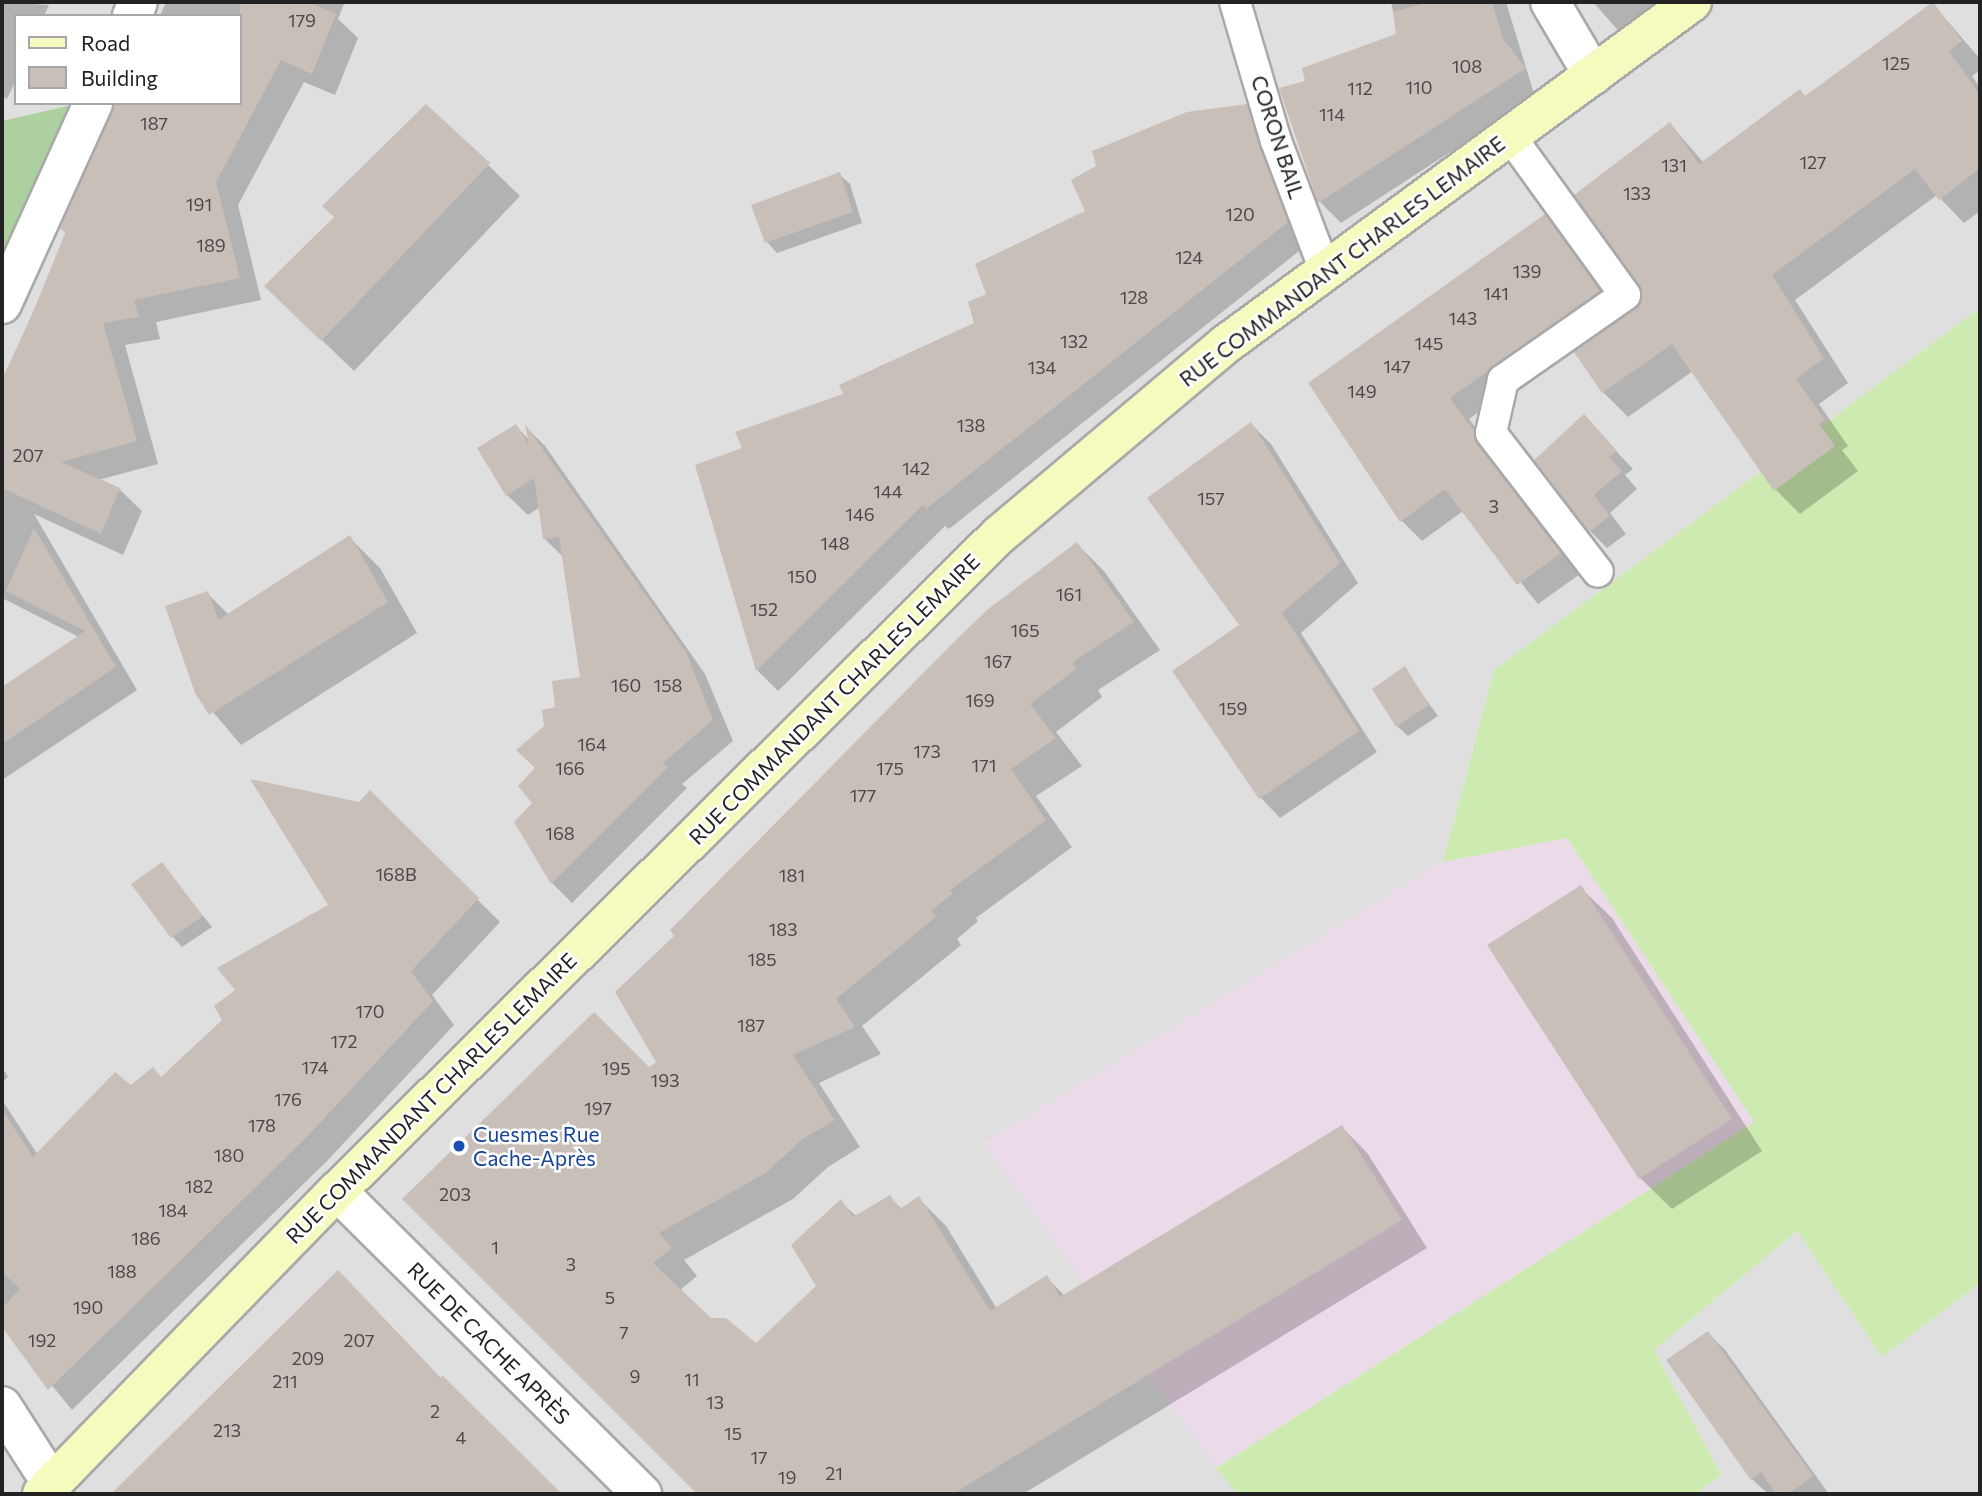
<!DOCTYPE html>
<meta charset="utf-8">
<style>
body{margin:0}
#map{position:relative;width:1982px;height:1496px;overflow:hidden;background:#f2efe9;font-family:Commissioner,sans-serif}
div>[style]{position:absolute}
.residential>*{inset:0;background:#e0dfdf}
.industrial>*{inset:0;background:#ebdbe8}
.grass>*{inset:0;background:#cdebb0}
.forest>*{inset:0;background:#add19e}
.shadow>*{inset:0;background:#0003}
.building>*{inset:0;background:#c7bfb8}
.roads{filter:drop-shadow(2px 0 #a9a9a9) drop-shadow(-2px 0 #a9a9a9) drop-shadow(0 2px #a9a9a9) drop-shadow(0 -2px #a9a9a9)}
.lane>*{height:30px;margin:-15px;padding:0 15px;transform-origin:15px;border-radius:15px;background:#fff}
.street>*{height:38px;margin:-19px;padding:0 19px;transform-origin:19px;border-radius:19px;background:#fff}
.secondary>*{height:38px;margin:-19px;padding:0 19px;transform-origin:19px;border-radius:19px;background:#f7fabf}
.dots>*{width:19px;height:19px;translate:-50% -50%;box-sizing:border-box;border:4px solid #fff;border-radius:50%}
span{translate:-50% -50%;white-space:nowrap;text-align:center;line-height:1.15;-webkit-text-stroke:5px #fff;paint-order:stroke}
.number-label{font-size:18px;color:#4b4948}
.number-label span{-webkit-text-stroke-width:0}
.street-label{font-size:21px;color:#222}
.transit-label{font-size:21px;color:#164399}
.left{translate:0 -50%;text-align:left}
.frame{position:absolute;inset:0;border:4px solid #222;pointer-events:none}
.legend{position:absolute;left:14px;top:14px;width:228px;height:91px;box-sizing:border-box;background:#fff;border:2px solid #a7a7a7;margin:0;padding:9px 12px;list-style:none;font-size:21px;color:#222}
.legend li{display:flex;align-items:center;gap:14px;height:35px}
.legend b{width:35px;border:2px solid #a7a7a7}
</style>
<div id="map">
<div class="residential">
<div style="clip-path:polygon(2px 2px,1980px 2px,1980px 308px,1494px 670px,1443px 862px,984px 1143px,1238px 1494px,2px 1494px,2px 304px,93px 103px,240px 103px,240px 16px,16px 16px,16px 103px,80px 103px,2px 121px)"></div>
<div style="clip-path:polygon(1797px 1231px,1882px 1357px,1980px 1283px,1980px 1494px,1695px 1494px,1721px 1475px,1654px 1350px)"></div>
</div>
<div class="industrial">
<div style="clip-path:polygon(1567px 838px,1754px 1122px,1216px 1468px,984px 1143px,1443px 862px)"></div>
</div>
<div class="grass">
<div style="clip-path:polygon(1980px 308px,1980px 1283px,1882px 1357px,1797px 1231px,1654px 1350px,1721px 1475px,1695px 1494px,1238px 1494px,1216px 1468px,1754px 1122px,1567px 838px,1443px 862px,1494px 670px)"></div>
</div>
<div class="forest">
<div style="clip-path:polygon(80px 103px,2px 304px,2px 121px)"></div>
</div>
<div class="shadow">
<div style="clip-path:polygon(2px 2px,49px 5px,44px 16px,16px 16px,16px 80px,7px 99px,2px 96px)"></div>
<div style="clip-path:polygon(166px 2px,345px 2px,338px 19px,358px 38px,335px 95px,304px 82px,238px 205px,261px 300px,156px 322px,160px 339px,125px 345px,158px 464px,98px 480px,119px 489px,142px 511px,123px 555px,34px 514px,137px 690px,2px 780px,2px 689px,79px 637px,2px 598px,2px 383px,67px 234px,62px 229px,240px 103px,240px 16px,160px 16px)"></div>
<div style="clip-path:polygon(1391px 2px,1506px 2px,1535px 97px,1341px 223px,1320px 202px,1308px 82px,1398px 36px)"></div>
<div style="clip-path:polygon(1593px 2px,1671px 2px,1624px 37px)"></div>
<div style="clip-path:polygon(1932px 3px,1980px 59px,1980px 70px,1972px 76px,1980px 88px,1980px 211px,1964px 223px,1937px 195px,1795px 300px,1848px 383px,1819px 404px,1848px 446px,1842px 450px,1858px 471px,1800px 514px,1776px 490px,1693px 371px,1628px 417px,1603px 392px,1576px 353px,1636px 311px,1644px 294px,1670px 124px,1704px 163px,1806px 98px)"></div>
<div style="clip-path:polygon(1246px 106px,1268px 127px,1308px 244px,949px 529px,945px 526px,778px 691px,758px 671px,697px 466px,744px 449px,977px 324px,989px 295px,1088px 212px)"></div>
<div style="clip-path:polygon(488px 165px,520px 196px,354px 371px,298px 317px)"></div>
<div style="clip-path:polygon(839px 174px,850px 184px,862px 223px,777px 253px,767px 242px)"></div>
<div style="clip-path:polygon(1545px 216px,1565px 237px,1620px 312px,1469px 419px,1494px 453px,1497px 466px,1580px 574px,1538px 604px,1463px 511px,1422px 541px,1402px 521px,1310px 384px)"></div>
<div style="clip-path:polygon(1584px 417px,1633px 469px,1625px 475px,1637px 489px,1610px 513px,1626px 534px,1607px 548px,1590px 531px)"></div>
<div style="clip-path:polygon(1251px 424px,1271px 444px,1358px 583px,1301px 633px,1377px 752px,1280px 818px,1261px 798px,1175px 672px,1241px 625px)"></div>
<div style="clip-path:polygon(516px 426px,530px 441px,528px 429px,545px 446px,705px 674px,733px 741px,682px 784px,687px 788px,572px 903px,552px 883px,516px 822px,534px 803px,537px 768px,557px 708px,582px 679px,564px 558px,544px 538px,540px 507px,528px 515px,507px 495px)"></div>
<div style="clip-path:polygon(350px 538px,380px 568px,417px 633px,241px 745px,196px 692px,207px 593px,229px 615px)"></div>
<div style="clip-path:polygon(1077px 544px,1104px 571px,1160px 650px,1098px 690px,1102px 697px,1056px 732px,1082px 766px,1036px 796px,1072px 847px,976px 918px,978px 921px,957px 939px,961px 945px,862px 1026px,881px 1054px,819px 1083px,860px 1147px,828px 1167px,793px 1199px,684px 1260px,697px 1276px,679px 1291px,710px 1320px,756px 1345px,819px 1286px,841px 1202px,857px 1217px,889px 1197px,902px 1209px,919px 1199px,946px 1226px,997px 1309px,1047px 1278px,1065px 1296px,1342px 1127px,1368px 1154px,1427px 1248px,1023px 1494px,698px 1494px,405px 1199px,658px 1063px)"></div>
<div style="clip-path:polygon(1404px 669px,1438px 716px,1408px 736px,1397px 726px)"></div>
<div style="clip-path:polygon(370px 793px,500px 922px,432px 995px,454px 1025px,327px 1161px,72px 1410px,2px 1324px,2px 1100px,38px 1155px,131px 1088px,162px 1078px,224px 1020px,237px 991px,331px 905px,360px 804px)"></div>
<div style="clip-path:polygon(162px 865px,212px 927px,182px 947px,172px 936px)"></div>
<div style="clip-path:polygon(1580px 887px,1612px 918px,1762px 1151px,1672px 1209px,1640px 1178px)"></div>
<div style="clip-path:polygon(2px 1067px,8px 1077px,2px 1082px)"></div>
<div style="clip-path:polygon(338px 1273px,441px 1380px,562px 1494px,380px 1494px,376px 1490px,372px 1494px,118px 1494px)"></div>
<div style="clip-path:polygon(1708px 1333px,1725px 1350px,1829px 1494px,1768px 1494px,1752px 1479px)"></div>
</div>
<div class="building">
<div style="clip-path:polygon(240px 2px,308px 2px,336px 14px,312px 74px,281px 60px,216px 182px,240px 278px,134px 300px,139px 317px,103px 323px,137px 441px,61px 462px,120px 488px,101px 534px,2px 488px,2px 379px,29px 322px,66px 231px,60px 229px,114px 103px,240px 103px)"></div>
<div style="clip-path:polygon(1429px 2px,1492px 2px,1503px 39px,1526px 68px,1318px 203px,1279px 88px,1305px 81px,1302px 68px,1396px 34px,1393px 12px)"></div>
<div style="clip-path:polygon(1933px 2px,1962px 41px,1949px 51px,1980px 95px,1980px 168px,1939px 200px,1915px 169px,1772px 275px,1824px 358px,1796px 379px,1825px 420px,1819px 424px,1835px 446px,1774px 491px,1672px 344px,1602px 393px,1574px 352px,1635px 309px,1642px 294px,1574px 195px,1670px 122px,1699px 164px,1800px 89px,1805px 96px)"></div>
<div style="clip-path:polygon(426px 104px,490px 163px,321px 341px,264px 286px,334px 217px,322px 206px)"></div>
<div style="clip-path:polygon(1247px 104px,1288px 222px,926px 509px,923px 505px,756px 671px,695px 465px,742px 448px,735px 432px,843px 394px,839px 385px,974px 323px,968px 302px,986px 294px,975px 264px,1085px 211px,1071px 180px,1096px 166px,1092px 151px,1187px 112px)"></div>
<div style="clip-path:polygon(840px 172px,853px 212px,765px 243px,751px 205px)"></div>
<div style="clip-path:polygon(1545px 214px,1600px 291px,1450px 398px,1474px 431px,1477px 444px,1561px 553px,1517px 585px,1445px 489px,1400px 522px,1308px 383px)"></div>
<div style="clip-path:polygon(1584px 414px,1617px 451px,1609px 457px,1622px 471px,1594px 495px,1610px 516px,1589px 532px,1534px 460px)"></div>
<div style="clip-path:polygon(1251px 422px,1340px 563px,1282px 613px,1359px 731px,1259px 799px,1172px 671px,1239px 625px,1147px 498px)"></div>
<div style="clip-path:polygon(516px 424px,529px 445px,525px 424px,686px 652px,713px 720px,663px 763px,668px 767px,551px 884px,514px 822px,532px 803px,518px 786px,535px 768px,516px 750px,544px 726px,542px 710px,555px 707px,552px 681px,580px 677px,559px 537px,543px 539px,534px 478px,506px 496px,477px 448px)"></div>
<div style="clip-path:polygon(34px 528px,116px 667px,2px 744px,2px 687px,85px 631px,6px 591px)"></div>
<div style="clip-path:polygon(350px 535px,388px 602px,209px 715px,195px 693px,165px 606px,208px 591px,218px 620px)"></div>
<div style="clip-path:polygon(1077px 542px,1134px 622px,1073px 662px,1076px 669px,1030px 704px,1056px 738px,1011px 769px,1046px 820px,950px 890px,953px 893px,931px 911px,936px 917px,836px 999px,855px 1027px,793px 1055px,835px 1120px,801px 1140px,766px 1173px,659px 1233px,672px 1248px,653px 1263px,711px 1318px,726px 1318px,756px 1343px,816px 1286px,791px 1245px,841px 1199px,853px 1217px,890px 1195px,900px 1209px,919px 1196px,990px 1311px,1047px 1275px,1060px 1297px,1342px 1125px,1402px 1220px,953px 1494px,697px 1494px,402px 1199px,594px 1012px,649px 1067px,656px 1062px,615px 992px,674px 936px,670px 930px,956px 640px,987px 610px)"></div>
<div style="clip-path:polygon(1405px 666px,1429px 705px,1396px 727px,1372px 689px)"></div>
<div style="clip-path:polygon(250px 779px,359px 802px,370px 790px,479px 898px,411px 971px,433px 1001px,305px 1139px,48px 1390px,2px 1327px,2px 1308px,20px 1289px,2px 1272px,2px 1109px,33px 1157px,115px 1072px,131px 1085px,153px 1067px,161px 1077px,222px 1020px,214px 1006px,235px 990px,217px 968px,328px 905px)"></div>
<div style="clip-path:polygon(162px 862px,203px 916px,171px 938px,131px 884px)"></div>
<div style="clip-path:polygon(1581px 885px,1732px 1119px,1639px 1179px,1487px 945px)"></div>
<div style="clip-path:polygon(338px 1270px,441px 1378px,442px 1375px,562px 1494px,111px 1494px)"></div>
<div style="clip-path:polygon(1708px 1331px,1813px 1476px,1788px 1494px,1776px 1494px,1761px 1472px,1751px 1480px,1666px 1360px)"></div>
</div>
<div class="roads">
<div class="lane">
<div style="left:1235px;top:2px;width:145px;rotate:73.6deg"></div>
<div style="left:1276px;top:141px;width:139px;rotate:69.3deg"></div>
<div style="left:1510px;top:136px;width:196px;rotate:54.1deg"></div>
<div style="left:1625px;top:295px;width:149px;rotate:145.1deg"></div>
<div style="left:1503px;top:380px;width:54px;rotate:102.8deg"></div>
<div style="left:1491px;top:433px;width:175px;rotate:52.4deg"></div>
</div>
<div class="street">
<div style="left:1550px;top:2px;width:85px;rotate:59.5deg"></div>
<div style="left:132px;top:16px;width:15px;rotate:-67deg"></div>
<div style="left:2px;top:304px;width:221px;rotate:-65.6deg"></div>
<div style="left:337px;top:1191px;width:430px;rotate:44.8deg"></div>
<div style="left:2px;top:1406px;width:93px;rotate:57.3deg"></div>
</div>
<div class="secondary">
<div style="left:42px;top:1494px;width:423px;rotate:-45.8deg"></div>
<div style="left:337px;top:1191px;width:932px;rotate:-44.74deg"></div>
<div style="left:999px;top:535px;width:297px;rotate:-40.1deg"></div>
<div style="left:1226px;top:344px;width:578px;rotate:-36.28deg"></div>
</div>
</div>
<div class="dots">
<div style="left:459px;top:1146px;background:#1a4fb4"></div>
</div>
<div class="number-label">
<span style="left:302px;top:20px">179</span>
<span style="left:1896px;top:63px">125</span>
<span style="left:1467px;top:66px">108</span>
<span style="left:1419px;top:87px">110</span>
<span style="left:1360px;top:88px">112</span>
<span style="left:1332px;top:114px">114</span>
<span style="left:154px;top:123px">187</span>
<span style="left:1813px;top:162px">127</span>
<span style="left:1674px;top:165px">131</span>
<span style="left:1637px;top:193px">133</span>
<span style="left:199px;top:204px">191</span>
<span style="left:1240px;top:214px">120</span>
<span style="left:211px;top:245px">189</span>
<span style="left:1189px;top:257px">124</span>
<span style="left:1527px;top:271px">139</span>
<span style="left:1496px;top:293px">141</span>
<span style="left:1134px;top:297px">128</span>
<span style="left:1463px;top:318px">143</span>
<span style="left:1074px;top:341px">132</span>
<span style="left:1429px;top:343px">145</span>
<span style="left:1397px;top:366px">147</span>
<span style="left:1042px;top:367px">134</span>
<span style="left:1362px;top:391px">149</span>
<span style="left:971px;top:425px">138</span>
<span style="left:28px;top:455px">207</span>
<span style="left:916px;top:468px">142</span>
<span style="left:888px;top:491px">144</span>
<span style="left:1211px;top:498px">157</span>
<span style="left:1494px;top:506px">3</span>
<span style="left:860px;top:514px">146</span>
<span style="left:835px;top:543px">148</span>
<span style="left:802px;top:576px">150</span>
<span style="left:1069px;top:594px">161</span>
<span style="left:764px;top:609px">152</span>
<span style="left:1025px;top:630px">165</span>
<span style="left:998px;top:661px">167</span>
<span style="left:626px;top:685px">160</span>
<span style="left:668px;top:685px">158</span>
<span style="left:980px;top:700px">169</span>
<span style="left:1233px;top:708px">159</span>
<span style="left:592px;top:744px">164</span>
<span style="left:927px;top:751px">173</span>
<span style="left:984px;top:765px">171</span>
<span style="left:570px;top:768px">166</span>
<span style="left:890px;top:768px">175</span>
<span style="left:863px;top:795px">177</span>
<span style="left:560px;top:833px">168</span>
<span style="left:396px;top:874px">168B</span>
<span style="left:792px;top:875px">181</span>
<span style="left:783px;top:929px">183</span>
<span style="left:762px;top:959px">185</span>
<span style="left:370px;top:1011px">170</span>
<span style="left:751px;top:1025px">187</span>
<span style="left:344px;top:1041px">172</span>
<span style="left:315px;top:1067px">174</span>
<span style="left:616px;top:1068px">195</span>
<span style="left:665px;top:1080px">193</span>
<span style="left:288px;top:1099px">176</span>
<span style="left:598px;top:1108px">197</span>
<span style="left:262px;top:1125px">178</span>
<span style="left:229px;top:1155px">180</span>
<span style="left:199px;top:1186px">182</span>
<span style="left:455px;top:1194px">203</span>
<span style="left:173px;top:1210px">184</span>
<span style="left:146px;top:1238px">186</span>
<span style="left:495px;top:1247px">1</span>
<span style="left:571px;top:1264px">3</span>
<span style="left:122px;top:1271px">188</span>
<span style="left:610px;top:1297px">5</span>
<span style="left:88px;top:1307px">190</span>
<span style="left:624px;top:1332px">7</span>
<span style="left:42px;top:1340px">192</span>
<span style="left:359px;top:1340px">207</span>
<span style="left:308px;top:1358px">209</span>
<span style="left:635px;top:1376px">9</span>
<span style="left:692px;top:1379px">11</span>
<span style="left:285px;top:1381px">211</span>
<span style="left:715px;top:1402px">13</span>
<span style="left:435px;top:1411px">2</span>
<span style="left:227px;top:1430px">213</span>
<span style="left:733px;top:1433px">15</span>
<span style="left:461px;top:1437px">4</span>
<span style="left:759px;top:1457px">17</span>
<span style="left:834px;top:1473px">21</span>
<span style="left:787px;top:1477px">19</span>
</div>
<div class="street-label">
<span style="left:1278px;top:137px;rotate:72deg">CORON BAIL</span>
<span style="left:1342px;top:261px;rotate:-37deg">RUE COMMANDANT CHARLES LEMAIRE</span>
<span style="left:834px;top:699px;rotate:-45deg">RUE COMMANDANT CHARLES LEMAIRE</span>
<span style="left:431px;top:1098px;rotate:-45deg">RUE COMMANDANT CHARLES LEMAIRE</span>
<span style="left:489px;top:1343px;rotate:45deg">RUE DE CACHE APRÈS</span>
</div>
<div class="transit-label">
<span class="left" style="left:473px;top:1146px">Cuesmes Rue<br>Cache-Après</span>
</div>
<div class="frame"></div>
<ul class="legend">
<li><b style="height:9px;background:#f7fabf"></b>Road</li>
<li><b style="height:19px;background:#c7bfb8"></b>Building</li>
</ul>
</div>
